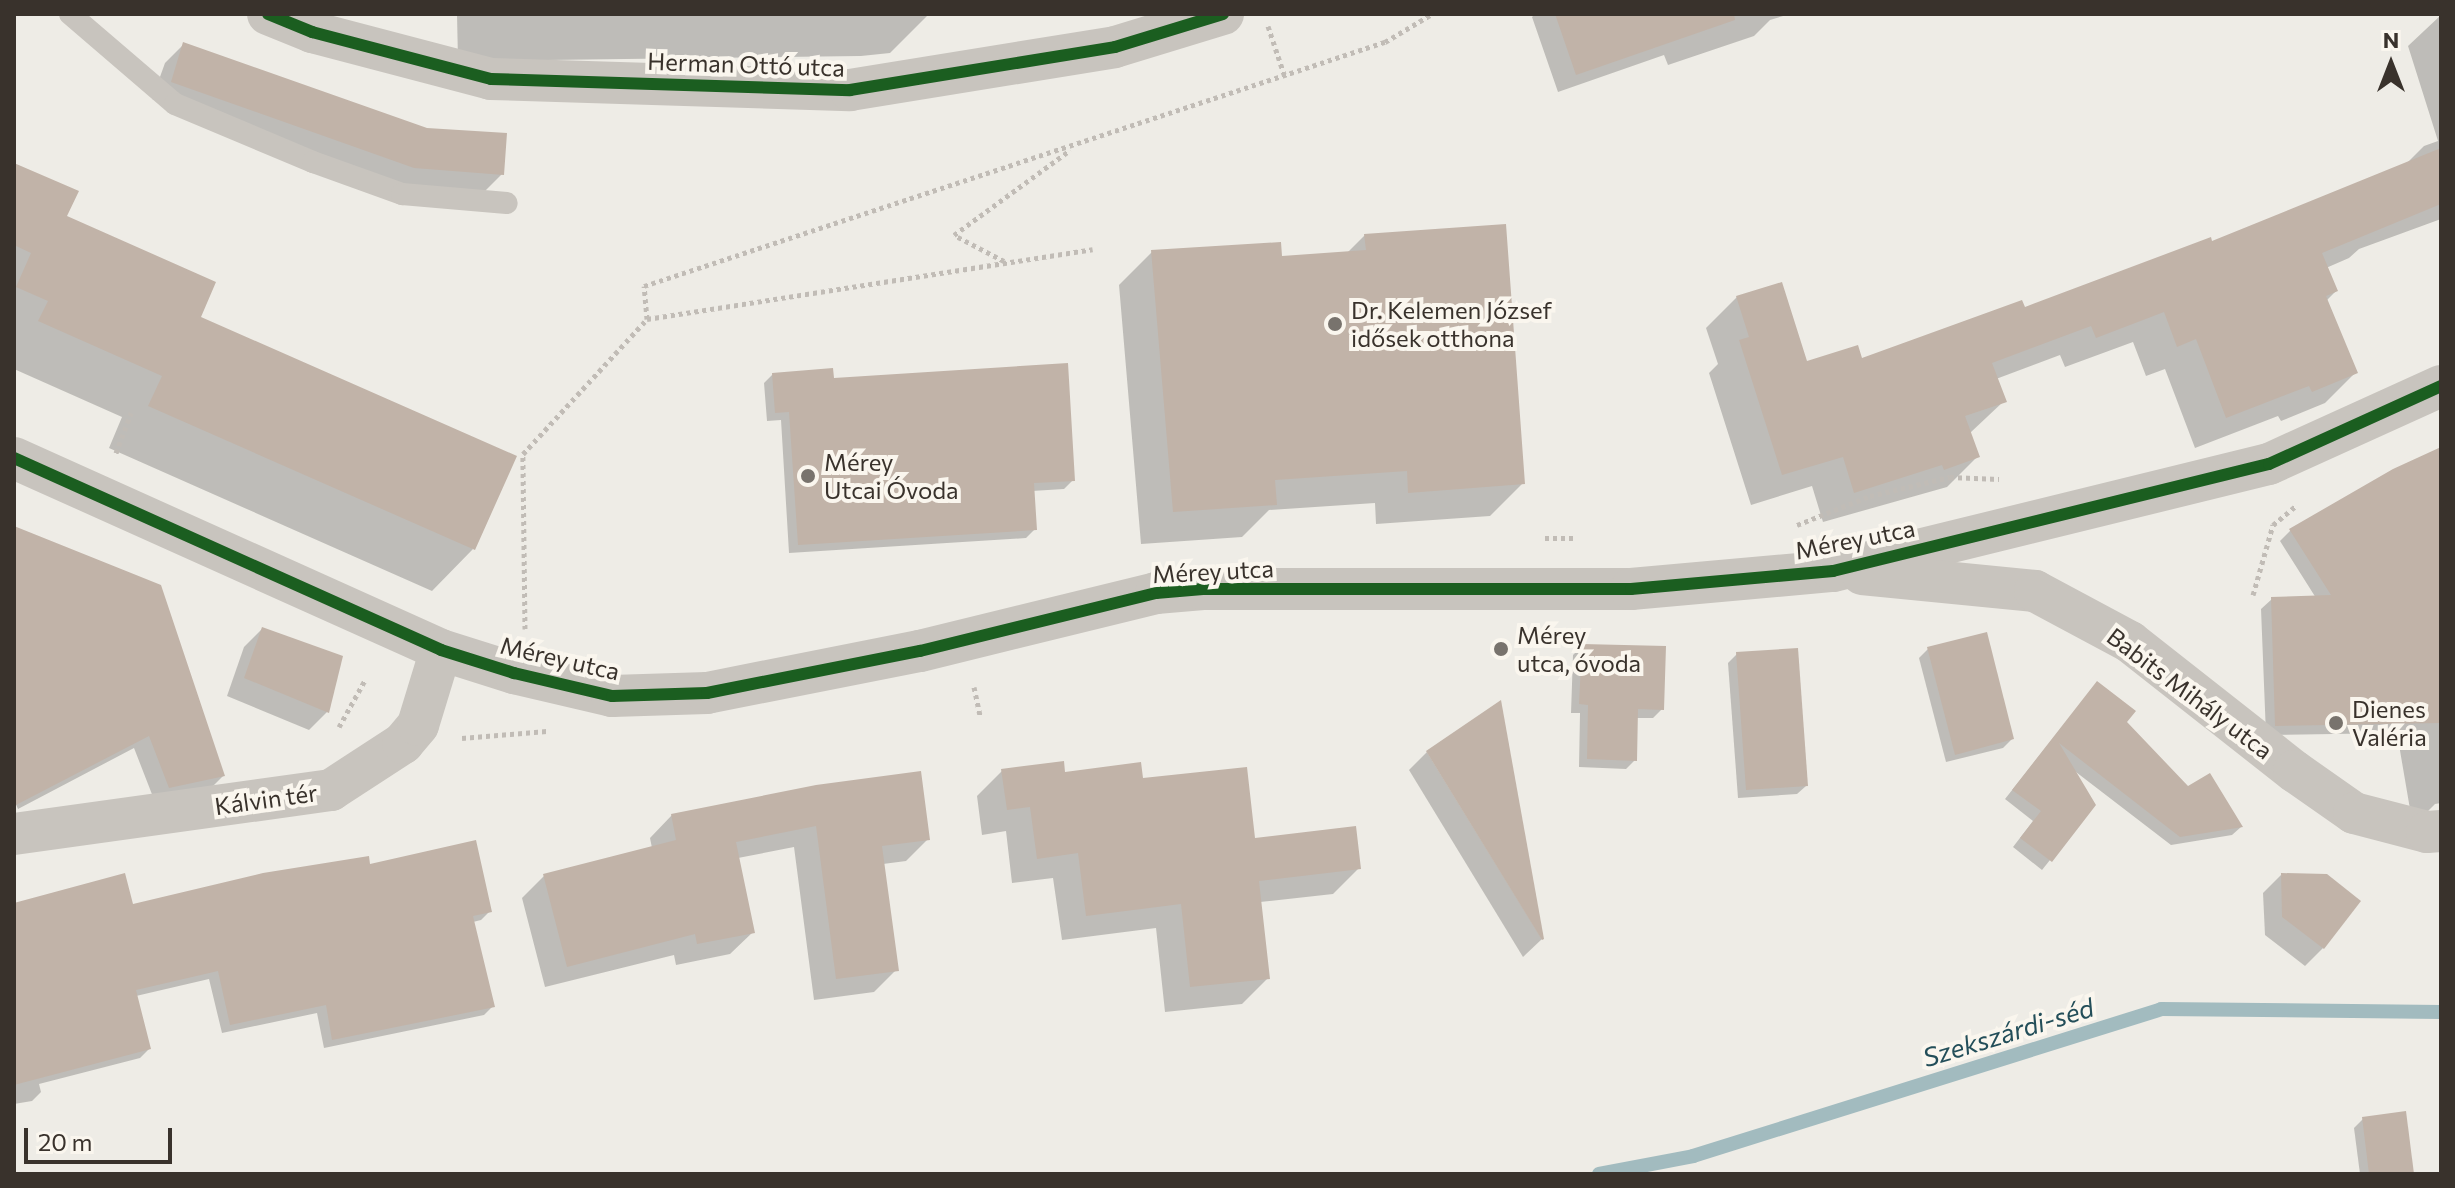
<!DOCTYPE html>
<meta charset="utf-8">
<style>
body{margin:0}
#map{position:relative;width:2455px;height:1188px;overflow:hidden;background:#eeece6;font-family:Commissioner,sans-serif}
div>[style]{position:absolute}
.shadow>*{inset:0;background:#0003}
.stream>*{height:14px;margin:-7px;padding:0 7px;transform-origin:7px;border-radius:7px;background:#a2bbbf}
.building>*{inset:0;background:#c1b3a8}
.path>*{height:5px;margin-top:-2.5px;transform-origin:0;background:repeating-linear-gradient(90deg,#c1bcb6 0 4px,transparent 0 8px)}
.service>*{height:22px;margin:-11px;padding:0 11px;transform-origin:11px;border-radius:11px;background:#c8c4be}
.minor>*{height:42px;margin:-21px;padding:0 21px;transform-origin:21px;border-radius:21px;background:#c8c4be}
.cycleway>*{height:12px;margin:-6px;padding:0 6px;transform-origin:6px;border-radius:6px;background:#1b5e20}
.dots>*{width:22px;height:22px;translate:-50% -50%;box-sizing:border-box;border:4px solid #faf6ee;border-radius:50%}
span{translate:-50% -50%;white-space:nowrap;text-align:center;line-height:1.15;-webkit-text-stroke:8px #faf6ee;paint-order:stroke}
.street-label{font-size:24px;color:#39322c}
.poi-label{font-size:24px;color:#39322c}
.left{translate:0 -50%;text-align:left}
.water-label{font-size:26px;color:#234e59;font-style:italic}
.frame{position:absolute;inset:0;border:16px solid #39322c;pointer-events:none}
.north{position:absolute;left:2351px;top:24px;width:80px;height:80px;-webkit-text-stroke:6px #faf6ee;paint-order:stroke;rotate:0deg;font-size:22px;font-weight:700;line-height:32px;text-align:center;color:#39322c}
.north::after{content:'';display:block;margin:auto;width:28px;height:36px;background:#39322c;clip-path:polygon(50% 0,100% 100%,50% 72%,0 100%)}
.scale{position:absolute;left:24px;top:1128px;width:148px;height:36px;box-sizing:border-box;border:4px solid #39322c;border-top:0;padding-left:10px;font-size:24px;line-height:28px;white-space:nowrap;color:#39322c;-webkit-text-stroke:6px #faf6ee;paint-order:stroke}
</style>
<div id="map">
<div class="shadow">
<div style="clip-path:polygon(457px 14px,929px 14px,890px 53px,861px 56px,458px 61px)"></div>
<div style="clip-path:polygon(1535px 14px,1790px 14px,1770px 20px,1754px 36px,1668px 65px,1664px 55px,1558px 92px,1532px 17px)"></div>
<div style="clip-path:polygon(2441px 15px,2441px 219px,2359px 249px,2349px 258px,2326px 268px,2336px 291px,2326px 301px,2356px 372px,2325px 403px,2281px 421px,2278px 416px,2195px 448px,2165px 369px,2146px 376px,2133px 342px,2065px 367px,2060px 355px,1996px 379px,2004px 401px,1970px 433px,1978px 456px,1947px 487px,1823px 522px,1812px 486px,1751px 505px,1709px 373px,1718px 364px,1706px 328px,1737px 297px,1806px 363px,1860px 361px,2024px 309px,2211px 243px,2405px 165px,2424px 146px,2438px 141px,2408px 46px)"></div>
<div style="clip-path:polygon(183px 45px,502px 174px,484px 192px,395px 186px,152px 99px,165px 63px)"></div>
<div style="clip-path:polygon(14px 165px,64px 217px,198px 318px,473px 549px,432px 591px,109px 448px,122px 417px,14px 369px)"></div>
<div style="clip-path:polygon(1365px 235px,1523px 483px,1490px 516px,1376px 524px,1375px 503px,1269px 510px,1242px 537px,1141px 544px,1119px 285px,1152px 252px,1281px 258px,1347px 253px)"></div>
<div style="clip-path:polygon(773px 374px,832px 380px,1073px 480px,1064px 489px,1032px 491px,1035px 529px,1026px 538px,789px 553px,781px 420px,767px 421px,764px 383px)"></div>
<div style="clip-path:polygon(2441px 453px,2441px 803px,2435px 804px,2422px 817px,2411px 815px,2397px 733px,2266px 735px,2261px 609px,2272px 599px,2316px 598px,2280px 541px,2290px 531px,2394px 470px)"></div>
<div style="clip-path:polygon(14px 529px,223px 776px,209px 790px,155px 802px,134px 748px,18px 809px,14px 800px)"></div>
<div style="clip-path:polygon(262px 629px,327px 712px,309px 730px,227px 696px,244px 647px)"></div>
<div style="clip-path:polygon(1582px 646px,1662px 709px,1653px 718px,1636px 718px,1635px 760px,1626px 769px,1579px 767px,1580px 713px,1571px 713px,1573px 655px)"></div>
<div style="clip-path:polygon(1928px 649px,2012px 739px,2003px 748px,1946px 762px,1919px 658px)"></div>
<div style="clip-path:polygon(1737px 654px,1806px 786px,1797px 794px,1738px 798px,1728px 663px)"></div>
<div style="clip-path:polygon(2089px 693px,2124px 722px,2188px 789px,2241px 827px,2232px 835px,2171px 845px,2072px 769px,2094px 805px,2042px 870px,2013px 847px,2033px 821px,2005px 799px)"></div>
<div style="clip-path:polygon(1427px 752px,1542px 939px,1523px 957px,1409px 770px)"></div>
<div style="clip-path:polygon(1002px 771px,1141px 780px,1253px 840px,1359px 868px,1333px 894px,1260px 902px,1268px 978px,1242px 1004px,1165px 1012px,1156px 928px,1062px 940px,1053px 878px,1012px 883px,1006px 831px,982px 835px,977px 796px)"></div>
<div style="clip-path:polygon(816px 787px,928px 839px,906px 861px,883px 864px,896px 970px,874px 992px,814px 1000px,794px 847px,738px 858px,753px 932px,730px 954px,676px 965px,674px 955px,545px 987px,522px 898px,544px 876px,652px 848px,650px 838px,672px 815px)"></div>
<div style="clip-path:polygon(368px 867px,490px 911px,481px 920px,473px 922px,492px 1007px,484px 1015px,324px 1048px,317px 1013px,222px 1033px,209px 979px,136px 996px,149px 1049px,140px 1058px,39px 1084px,41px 1092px,32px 1101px,14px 1104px,14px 905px,131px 906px)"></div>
<div style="clip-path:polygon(2281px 875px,2323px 948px,2305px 966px,2265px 935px,2263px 893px)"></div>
<div style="clip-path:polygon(2363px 1119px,2412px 1174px,2360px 1174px,2354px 1128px)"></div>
</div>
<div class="stream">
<div style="left:1599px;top:1174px;width:96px;rotate:-10.8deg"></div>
<div style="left:1693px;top:1156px;width:491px;rotate:-17.4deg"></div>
<div style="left:2161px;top:1009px;width:280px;rotate:0.6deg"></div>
</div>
<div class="building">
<div style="clip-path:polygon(1555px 14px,1734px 14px,1735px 20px,1576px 75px)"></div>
<div style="clip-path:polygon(183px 42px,427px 128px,507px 133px,504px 175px,414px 168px,171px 82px)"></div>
<div style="clip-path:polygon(2441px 148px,2441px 204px,2322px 253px,2338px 291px,2326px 296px,2358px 373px,2312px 392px,2309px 386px,2226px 418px,2196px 339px,2177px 347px,2164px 312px,2096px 338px,2091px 326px,1992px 363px,2007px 402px,1965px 416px,1980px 457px,1944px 470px,1942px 465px,1854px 493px,1843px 457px,1782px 475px,1739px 340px,1749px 337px,1736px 296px,1782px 282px,1807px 361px,1858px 345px,1862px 358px,2022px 300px,2025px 307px,2211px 237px,2212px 241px)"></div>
<div style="clip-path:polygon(14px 163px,79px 191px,67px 216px,216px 282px,201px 317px,517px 456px,475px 550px,148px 406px,162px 376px,38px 321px,48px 301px,16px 287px,31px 253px,14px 245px)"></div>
<div style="clip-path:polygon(1506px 224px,1525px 484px,1408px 493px,1407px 471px,1275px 480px,1277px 505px,1173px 512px,1151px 250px,1281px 242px,1282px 256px,1366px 250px,1364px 234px)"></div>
<div style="clip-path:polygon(1068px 363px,1075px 481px,1034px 483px,1037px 530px,798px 545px,789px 412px,775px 413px,772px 373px,833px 368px,834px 378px)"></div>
<div style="clip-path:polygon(2441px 447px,2441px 723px,2275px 726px,2271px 597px,2331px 595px,2289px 529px,2393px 469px)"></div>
<div style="clip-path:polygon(14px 526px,161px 585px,225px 776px,169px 788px,149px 736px,14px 806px)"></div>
<div style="clip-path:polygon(262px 627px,343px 656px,329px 713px,244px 678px)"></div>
<div style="clip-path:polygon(1987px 632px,2014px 739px,1955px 755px,1927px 647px)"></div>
<div style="clip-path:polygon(1582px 644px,1666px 646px,1664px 710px,1638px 709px,1637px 761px,1587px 759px,1588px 705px,1579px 704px)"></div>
<div style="clip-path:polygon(1798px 648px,1808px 786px,1746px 790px,1736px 652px)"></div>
<div style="clip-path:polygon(2097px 681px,2136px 711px,2127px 722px,2188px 786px,2210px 773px,2243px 827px,2180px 837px,2059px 743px,2096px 805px,2052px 862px,2020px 838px,2041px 811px,2012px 790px)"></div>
<div style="clip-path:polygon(1501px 700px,1544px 939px,1542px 940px,1426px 751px)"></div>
<div style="clip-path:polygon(1064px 761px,1065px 772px,1141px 762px,1143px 778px,1247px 767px,1255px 838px,1356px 826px,1361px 869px,1259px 881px,1270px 979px,1190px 987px,1181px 904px,1086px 916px,1078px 853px,1037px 859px,1030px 807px,1007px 810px,1001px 769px)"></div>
<div style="clip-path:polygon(921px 771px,930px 840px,882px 846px,899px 971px,836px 979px,816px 826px,736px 842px,755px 933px,697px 944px,695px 934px,567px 967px,543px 874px,676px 840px,671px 814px,816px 785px)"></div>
<div style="clip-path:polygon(476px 840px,492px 912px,473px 916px,495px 1007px,332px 1040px,326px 1005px,230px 1025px,218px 971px,136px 990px,151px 1049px,14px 1085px,14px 903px,125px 873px,133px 904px,263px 873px,369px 856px,370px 864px)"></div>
<div style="clip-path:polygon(2281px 873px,2327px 874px,2361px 901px,2324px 949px,2282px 917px)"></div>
<div style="clip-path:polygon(2406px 1111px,2414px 1174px,2369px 1174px,2362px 1117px)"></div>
</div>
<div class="path">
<div style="left:1268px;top:26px;width:51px;rotate:71.6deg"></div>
<div style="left:1004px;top:261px;width:56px;rotate:-152.5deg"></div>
<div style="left:954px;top:235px;width:144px;rotate:-36.2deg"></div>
<div style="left:647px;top:319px;width:451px;rotate:-8.9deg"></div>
<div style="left:116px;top:453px;width:43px;rotate:-69.4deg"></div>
<div style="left:1797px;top:525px;width:79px;rotate:-21.7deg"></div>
<div style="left:1870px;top:496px;width:82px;rotate:-13.4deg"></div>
<div style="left:1950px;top:477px;width:49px;rotate:2.3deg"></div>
<div style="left:1545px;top:538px;width:30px"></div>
<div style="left:2253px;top:595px;width:73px;rotate:-74.1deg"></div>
<div style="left:2273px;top:525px;width:30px;rotate:-40deg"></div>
<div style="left:525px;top:629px;width:175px;rotate:-90.7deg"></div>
<div style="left:523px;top:454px;width:183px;rotate:-47.4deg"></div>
<div style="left:647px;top:319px;width:33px;rotate:-95deg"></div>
<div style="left:644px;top:286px;width:780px;rotate:-18.23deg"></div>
<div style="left:1385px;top:42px;width:55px;rotate:-30.8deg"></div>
<div style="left:974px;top:687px;width:29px;rotate:78deg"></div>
<div style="left:339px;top:727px;width:54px;rotate:-61deg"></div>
<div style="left:462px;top:738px;width:85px;rotate:-4.7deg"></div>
</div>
<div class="service">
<div style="left:70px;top:14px;width:138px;rotate:40.6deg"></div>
<div style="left:175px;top:104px;width:150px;rotate:22.8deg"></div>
<div style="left:313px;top:162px;width:95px;rotate:19.8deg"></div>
<div style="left:402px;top:194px;width:105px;rotate:4.9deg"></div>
</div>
<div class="minor">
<div style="left:268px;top:14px;width:48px;rotate:22.2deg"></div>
<div style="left:312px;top:32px;width:185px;rotate:14.7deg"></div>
<div style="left:491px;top:79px;width:359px;rotate:1.8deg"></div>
<div style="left:850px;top:90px;width:268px;rotate:-9.2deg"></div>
<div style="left:1115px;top:47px;width:113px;rotate:-17deg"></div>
<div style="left:14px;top:458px;width:468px;rotate:24.2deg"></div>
<div style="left:441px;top:650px;width:77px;rotate:17.5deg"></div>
<div style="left:514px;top:673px;width:101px;rotate:13.2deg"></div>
<div style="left:612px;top:696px;width:95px;rotate:-1.8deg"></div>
<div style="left:707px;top:693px;width:217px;rotate:-11.2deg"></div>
<div style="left:920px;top:651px;width:243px;rotate:-13.8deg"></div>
<div style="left:1156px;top:593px;width:47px;rotate:-4.9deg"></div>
<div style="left:1203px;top:589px;width:428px"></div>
<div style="left:1631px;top:589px;width:203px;rotate:-5.1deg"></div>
<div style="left:1833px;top:571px;width:449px;rotate:-13.8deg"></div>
<div style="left:2269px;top:464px;width:189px;rotate:-24.4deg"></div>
<div style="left:1862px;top:574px;width:174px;rotate:5.6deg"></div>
<div style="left:2035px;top:591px;width:108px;rotate:28.2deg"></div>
<div style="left:2130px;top:642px;width:209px;rotate:38.2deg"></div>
<div style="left:2294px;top:771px;width:73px;rotate:35deg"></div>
<div style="left:2354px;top:813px;width:75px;rotate:14.6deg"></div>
<div style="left:2427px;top:832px;width:14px;rotate:-4deg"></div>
<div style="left:14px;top:834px;width:320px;rotate:-7.9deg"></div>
<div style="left:331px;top:790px;width:86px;rotate:-33.1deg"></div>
<div style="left:403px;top:743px;width:23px;rotate:-50deg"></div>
<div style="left:418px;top:725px;width:78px;rotate:-73deg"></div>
</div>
<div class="cycleway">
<div style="left:268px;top:14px;width:48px;rotate:22.2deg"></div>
<div style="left:312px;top:32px;width:185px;rotate:14.7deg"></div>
<div style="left:491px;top:79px;width:359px;rotate:1.8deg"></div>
<div style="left:850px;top:90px;width:268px;rotate:-9.2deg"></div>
<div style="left:1115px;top:47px;width:113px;rotate:-17deg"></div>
<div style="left:14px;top:458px;width:468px;rotate:24.2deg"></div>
<div style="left:441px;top:650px;width:77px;rotate:17.5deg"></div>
<div style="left:514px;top:673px;width:101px;rotate:13.2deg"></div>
<div style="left:612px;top:696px;width:95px;rotate:-1.8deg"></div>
<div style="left:707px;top:693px;width:217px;rotate:-11.2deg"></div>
<div style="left:920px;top:651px;width:243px;rotate:-13.8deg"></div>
<div style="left:1156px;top:593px;width:47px;rotate:-4.9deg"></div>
<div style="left:1203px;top:589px;width:428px"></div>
<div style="left:1631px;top:589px;width:203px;rotate:-5.1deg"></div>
<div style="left:1833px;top:571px;width:449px;rotate:-13.8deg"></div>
<div style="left:2269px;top:464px;width:189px;rotate:-24.4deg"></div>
</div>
<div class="dots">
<div style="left:1335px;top:324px;background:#78736d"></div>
<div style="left:808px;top:476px;background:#78736d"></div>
<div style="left:1501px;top:649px;background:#78736d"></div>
<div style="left:2336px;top:723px;background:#78736d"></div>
</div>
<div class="street-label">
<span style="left:746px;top:64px;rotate:2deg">Herman Ottó utca</span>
<span style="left:1855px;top:539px;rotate:-11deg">Mérey utca</span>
<span style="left:1213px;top:571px;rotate:-3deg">Mérey utca</span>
<span style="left:560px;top:658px;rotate:13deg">Mérey utca</span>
<span style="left:2190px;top:693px;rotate:37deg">Babits Mihály utca</span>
<span style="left:266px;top:799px;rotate:-8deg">Kálvin tér</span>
</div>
<div class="poi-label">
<span class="left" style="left:1351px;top:324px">Dr. Kelemen József<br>idősek otthona</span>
<span class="left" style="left:824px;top:476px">Mérey<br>Utcai Óvoda</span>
<span class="left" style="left:1517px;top:649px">Mérey<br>utca, óvoda</span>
<span class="left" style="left:2352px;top:723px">Dienes<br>Valéria</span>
</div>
<div class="water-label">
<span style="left:2008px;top:1032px;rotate:-17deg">Szekszárdi-séd</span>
</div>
<div class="frame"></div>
<div class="north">N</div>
<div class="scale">20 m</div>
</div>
